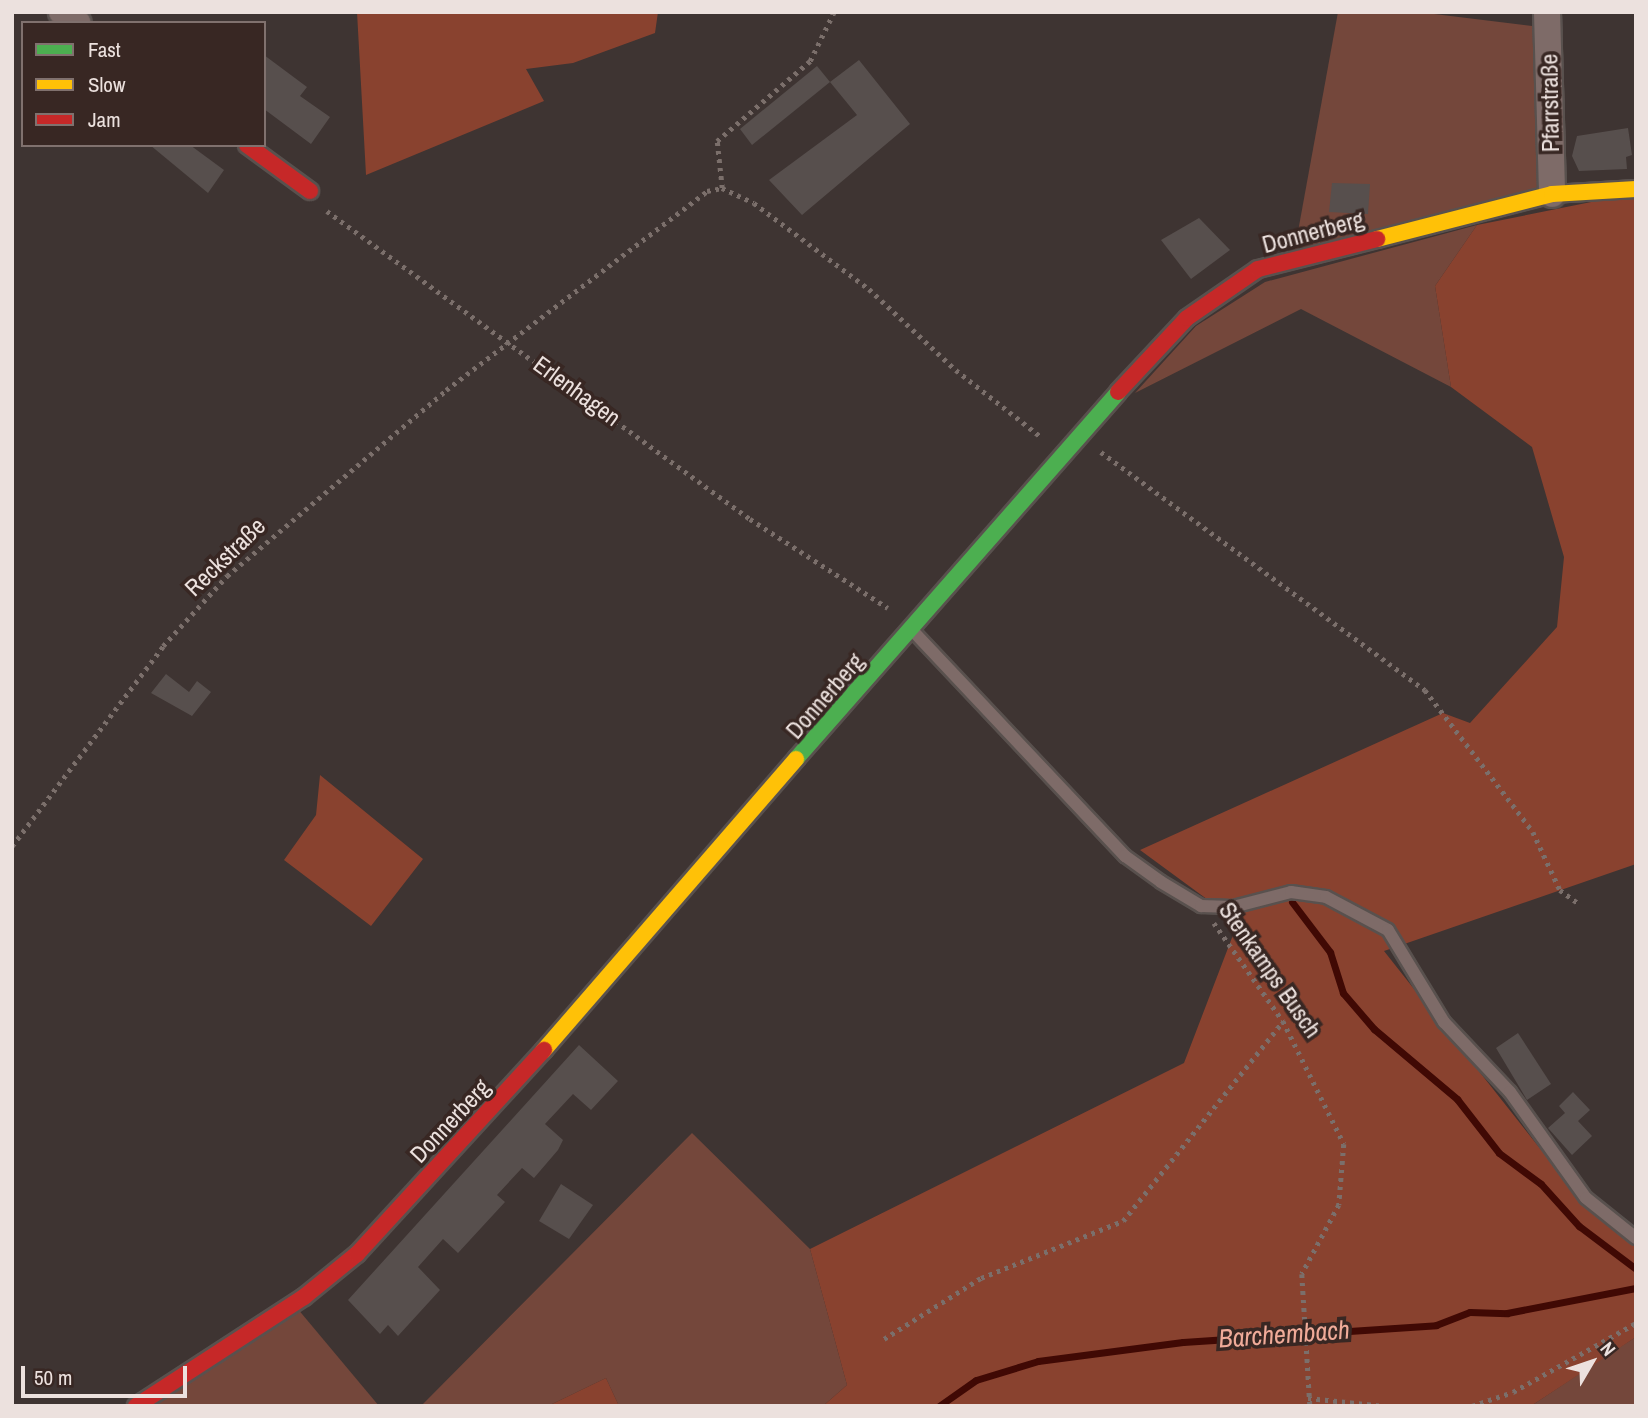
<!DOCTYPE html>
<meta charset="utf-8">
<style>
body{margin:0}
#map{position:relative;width:1648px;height:1418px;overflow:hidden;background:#3e3432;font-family:"Archivo Narrow",sans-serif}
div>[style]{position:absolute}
.green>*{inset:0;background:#74473b}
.forest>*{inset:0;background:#89422f}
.stream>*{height:7px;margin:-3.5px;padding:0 3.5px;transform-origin:3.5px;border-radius:3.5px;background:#400904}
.building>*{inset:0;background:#574f4d}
.path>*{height:4.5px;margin-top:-2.25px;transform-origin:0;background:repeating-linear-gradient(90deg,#7b6f6b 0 3.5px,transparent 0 8.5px)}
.roads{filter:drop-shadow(2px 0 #59514e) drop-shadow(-2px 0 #59514e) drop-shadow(0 2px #59514e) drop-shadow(0 -2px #59514e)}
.lane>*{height:12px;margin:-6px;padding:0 6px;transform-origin:6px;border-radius:6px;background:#7e6b68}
.street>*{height:26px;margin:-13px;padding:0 13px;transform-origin:13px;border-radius:13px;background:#7e6b68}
.fast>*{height:16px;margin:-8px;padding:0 8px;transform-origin:8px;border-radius:8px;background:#4caf50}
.slow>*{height:16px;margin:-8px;padding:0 8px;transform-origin:8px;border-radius:8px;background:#ffc107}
.jam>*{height:16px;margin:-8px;padding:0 8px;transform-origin:8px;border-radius:8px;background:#c62828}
span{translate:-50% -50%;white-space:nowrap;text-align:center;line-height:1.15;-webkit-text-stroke:7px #382723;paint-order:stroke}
.street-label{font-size:24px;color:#ece1de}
.water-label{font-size:26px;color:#f0ab99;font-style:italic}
.frame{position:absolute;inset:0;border:14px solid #ece1de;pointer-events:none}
.legend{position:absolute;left:21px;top:21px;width:245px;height:126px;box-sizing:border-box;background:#382723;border:2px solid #80716e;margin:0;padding:9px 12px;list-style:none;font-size:21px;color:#ece1de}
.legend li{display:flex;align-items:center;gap:14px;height:35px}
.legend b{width:35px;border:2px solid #80716e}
.north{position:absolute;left:1557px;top:1327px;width:70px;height:70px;-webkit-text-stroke:5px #382723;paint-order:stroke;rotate:51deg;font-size:19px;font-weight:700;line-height:28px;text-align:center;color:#ece1de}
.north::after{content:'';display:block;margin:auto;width:24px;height:32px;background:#ece1de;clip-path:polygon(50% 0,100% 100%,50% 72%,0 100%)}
.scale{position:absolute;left:21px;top:1366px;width:166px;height:32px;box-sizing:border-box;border:4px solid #ece1de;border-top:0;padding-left:9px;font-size:21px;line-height:24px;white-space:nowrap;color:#ece1de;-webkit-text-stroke:5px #382723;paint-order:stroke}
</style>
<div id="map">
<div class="green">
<div style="clip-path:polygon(1338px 12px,1418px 12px,1540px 27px,1546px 191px,1293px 259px)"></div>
<div style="clip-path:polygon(1477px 225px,1435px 286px,1451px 387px,1301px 309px,1135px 393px,1196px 326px,1265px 282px)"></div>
<div style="clip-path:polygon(692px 1133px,810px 1249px,847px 1385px,823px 1406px,619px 1406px,606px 1378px,548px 1406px,421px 1406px)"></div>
<div style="clip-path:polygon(297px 1308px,379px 1406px,132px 1406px)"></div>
<div style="clip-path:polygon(1636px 1337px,1636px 1406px,1531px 1406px,1612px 1352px)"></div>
</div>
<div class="forest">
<div style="clip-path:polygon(357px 12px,658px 12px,655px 33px,573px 63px,526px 69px,544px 101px,366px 175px)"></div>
<div style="clip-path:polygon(1636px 193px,1636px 864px,1384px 951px,1561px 1175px,1619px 1235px,1636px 1243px,1636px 1337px,1531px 1406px,823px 1406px,847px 1385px,810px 1249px,1184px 1063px,1238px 922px,1140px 850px,1443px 713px,1470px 723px,1557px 627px,1564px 557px,1532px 447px,1451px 387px,1435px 286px,1477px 225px)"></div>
<div style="clip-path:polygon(320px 775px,423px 859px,371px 926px,284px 860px,316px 815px)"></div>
<div style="clip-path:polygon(606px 1378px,619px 1406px,548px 1406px)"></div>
</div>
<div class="stream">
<div style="left:1292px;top:902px;width:63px;rotate:52.8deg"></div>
<div style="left:1330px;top:952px;width:43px;rotate:72.4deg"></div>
<div style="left:1343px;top:993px;width:48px;rotate:49.3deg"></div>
<div style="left:1374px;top:1029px;width:109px;rotate:40.1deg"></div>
<div style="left:1457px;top:1099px;width:68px;rotate:52.1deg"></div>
<div style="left:1499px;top:1153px;width:52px;rotate:36.4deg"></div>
<div style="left:1541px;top:1184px;width:57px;rotate:47.9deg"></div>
<div style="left:1579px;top:1226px;width:71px;rotate:37deg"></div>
<div style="left:939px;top:1406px;width:45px;rotate:-35.1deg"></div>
<div style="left:976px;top:1380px;width:65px;rotate:-17deg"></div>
<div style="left:1038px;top:1361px;width:146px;rotate:-7.5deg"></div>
<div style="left:1183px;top:1342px;width:254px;rotate:-3.8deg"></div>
<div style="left:1436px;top:1325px;width:36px;rotate:-21deg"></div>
<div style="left:1470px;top:1312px;width:37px;rotate:2deg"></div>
<div style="left:1507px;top:1313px;width:131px;rotate:-11deg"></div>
</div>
<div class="building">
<div style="clip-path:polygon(264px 55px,307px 87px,300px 96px,330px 117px,311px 144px,264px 109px)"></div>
<div style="clip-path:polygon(859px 60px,910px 124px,802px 215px,769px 180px,857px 115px,830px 82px)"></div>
<div style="clip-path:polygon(817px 66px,830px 82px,752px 145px,740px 129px)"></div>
<div style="clip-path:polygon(1628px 128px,1632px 155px,1626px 157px,1627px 169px,1579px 171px,1572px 156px,1577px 136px)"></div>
<div style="clip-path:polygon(150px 145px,190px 145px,224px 170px,208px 193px)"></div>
<div style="clip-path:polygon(1332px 183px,1370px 184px,1368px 214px,1329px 212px)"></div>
<div style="clip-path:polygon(1199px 218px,1230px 250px,1191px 279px,1161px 240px)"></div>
<div style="clip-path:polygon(166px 674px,189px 692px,197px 681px,211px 692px,192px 716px,151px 693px)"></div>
<div style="clip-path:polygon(1518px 1033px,1551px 1084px,1527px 1100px,1496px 1048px)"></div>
<div style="clip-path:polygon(579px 1045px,618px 1081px,591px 1110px,573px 1094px,545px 1124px,563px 1140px,558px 1150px,534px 1178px,522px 1168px,497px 1195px,505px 1202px,458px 1253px,443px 1239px,418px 1267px,440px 1290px,398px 1336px,388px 1325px,380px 1334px,348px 1300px)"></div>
<div style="clip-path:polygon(1573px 1092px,1590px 1110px,1578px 1121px,1592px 1136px,1572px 1155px,1548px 1128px,1565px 1113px,1559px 1106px)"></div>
<div style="clip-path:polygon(561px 1184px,593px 1205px,569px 1239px,539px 1221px)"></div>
</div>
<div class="path">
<div style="left:722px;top:188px;width:47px;rotate:-96.1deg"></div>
<div style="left:717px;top:141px;width:123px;rotate:-40.7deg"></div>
<div style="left:810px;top:61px;width:55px;rotate:-63.9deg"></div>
<div style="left:327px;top:211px;width:523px;rotate:36.06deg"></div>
<div style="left:750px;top:519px;width:164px;rotate:32.8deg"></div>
<div style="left:1101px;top:452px;width:402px;rotate:36.3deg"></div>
<div style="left:1425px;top:690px;width:178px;rotate:52.7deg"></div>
<div style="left:1533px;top:832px;width:64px;rotate:65deg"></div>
<div style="left:1560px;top:890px;width:24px;rotate:36deg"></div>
<div style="left:12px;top:846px;width:251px;rotate:-52.9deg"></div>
<div style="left:163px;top:646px;width:95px;rotate:-47.6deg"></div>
<div style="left:227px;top:576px;width:287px;rotate:-40.3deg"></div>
<div style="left:446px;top:390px;width:328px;rotate:-37.3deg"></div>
<div style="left:707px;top:191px;width:15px;rotate:-11deg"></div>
<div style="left:722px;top:188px;width:35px;rotate:25deg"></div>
<div style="left:754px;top:203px;width:144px;rotate:36.8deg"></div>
<div style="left:869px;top:289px;width:119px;rotate:43deg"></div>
<div style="left:956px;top:370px;width:108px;rotate:38.2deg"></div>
<div style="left:1214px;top:923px;width:120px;rotate:54.9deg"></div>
<div style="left:1283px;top:1021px;width:137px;rotate:63.6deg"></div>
<div style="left:1344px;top:1144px;width:61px;rotate:94.7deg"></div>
<div style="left:1339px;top:1205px;width:78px;rotate:118.2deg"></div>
<div style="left:1302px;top:1274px;width:132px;rotate:86.5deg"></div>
<div style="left:884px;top:1339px;width:115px;rotate:-32.2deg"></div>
<div style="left:981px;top:1278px;width:153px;rotate:-21.9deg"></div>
<div style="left:1123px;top:1221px;width:256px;rotate:-51.3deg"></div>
<div style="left:1308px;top:1398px;width:77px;rotate:5.9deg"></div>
<div style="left:1472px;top:1406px;width:43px;rotate:-18.9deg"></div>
<div style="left:1513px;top:1392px;width:141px;rotate:-29.3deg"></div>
</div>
<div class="roads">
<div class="lane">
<div style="left:912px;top:630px;width:311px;rotate:46.7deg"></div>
<div style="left:1125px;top:856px;width:44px;rotate:35.8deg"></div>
<div style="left:1161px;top:882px;width:47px;rotate:31deg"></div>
<div style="left:1201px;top:906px;width:32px;rotate:2deg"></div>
<div style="left:1233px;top:907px;width:60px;rotate:-14.5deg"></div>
<div style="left:1291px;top:892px;width:35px;rotate:8deg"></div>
<div style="left:1326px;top:897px;width:70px;rotate:28deg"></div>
<div style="left:1388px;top:930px;width:108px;rotate:58.7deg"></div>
<div style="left:1444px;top:1022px;width:96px;rotate:46.7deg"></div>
<div style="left:1510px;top:1092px;width:130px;rotate:54.4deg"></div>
<div style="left:1586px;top:1198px;width:64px;rotate:38.7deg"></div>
</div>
<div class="street">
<div style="left:62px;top:12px;width:19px;rotate:35deg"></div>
<div style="left:1547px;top:12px;width:182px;rotate:88.4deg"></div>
</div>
<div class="fast">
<div style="left:796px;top:759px;width:488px;rotate:-48.7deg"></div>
</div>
<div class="slow">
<div style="left:1377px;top:239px;width:181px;rotate:-14.4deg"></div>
<div style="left:1552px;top:194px;width:84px;rotate:-3.4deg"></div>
<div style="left:544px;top:1050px;width:385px;rotate:-49.1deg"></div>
</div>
<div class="jam">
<div style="left:247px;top:145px;width:78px;rotate:36.1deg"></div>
<div style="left:1118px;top:392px;width:101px;rotate:-47deg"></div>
<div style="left:1187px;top:318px;width:86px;rotate:-34.6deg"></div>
<div style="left:1258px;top:269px;width:123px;rotate:-14.1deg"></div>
<div style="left:136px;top:1406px;width:200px;rotate:-33deg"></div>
<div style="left:304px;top:1297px;width:68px;rotate:-39.1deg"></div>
<div style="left:357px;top:1254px;width:277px;rotate:-47.5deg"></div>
</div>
</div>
<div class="street-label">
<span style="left:1550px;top:103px;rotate:-91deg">Pfarrstraße</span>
<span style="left:1313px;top:232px;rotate:-15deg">Donnerberg</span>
<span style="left:577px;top:391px;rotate:36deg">Erlenhagen</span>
<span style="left:225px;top:557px;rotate:-44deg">Reckstraße</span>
<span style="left:825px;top:696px;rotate:-49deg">Donnerberg</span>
<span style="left:1270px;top:970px;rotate:55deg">Stenkamps Busch</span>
<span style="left:450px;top:1121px;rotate:-47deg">Donnerberg</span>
</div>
<div class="water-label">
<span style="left:1284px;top:1334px;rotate:-4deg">Barchembach</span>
</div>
<div class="frame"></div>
<ul class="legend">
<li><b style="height:9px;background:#4caf50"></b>Fast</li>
<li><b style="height:9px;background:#ffc107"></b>Slow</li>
<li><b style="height:9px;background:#c62828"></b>Jam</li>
</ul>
<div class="north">N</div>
<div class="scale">50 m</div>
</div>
